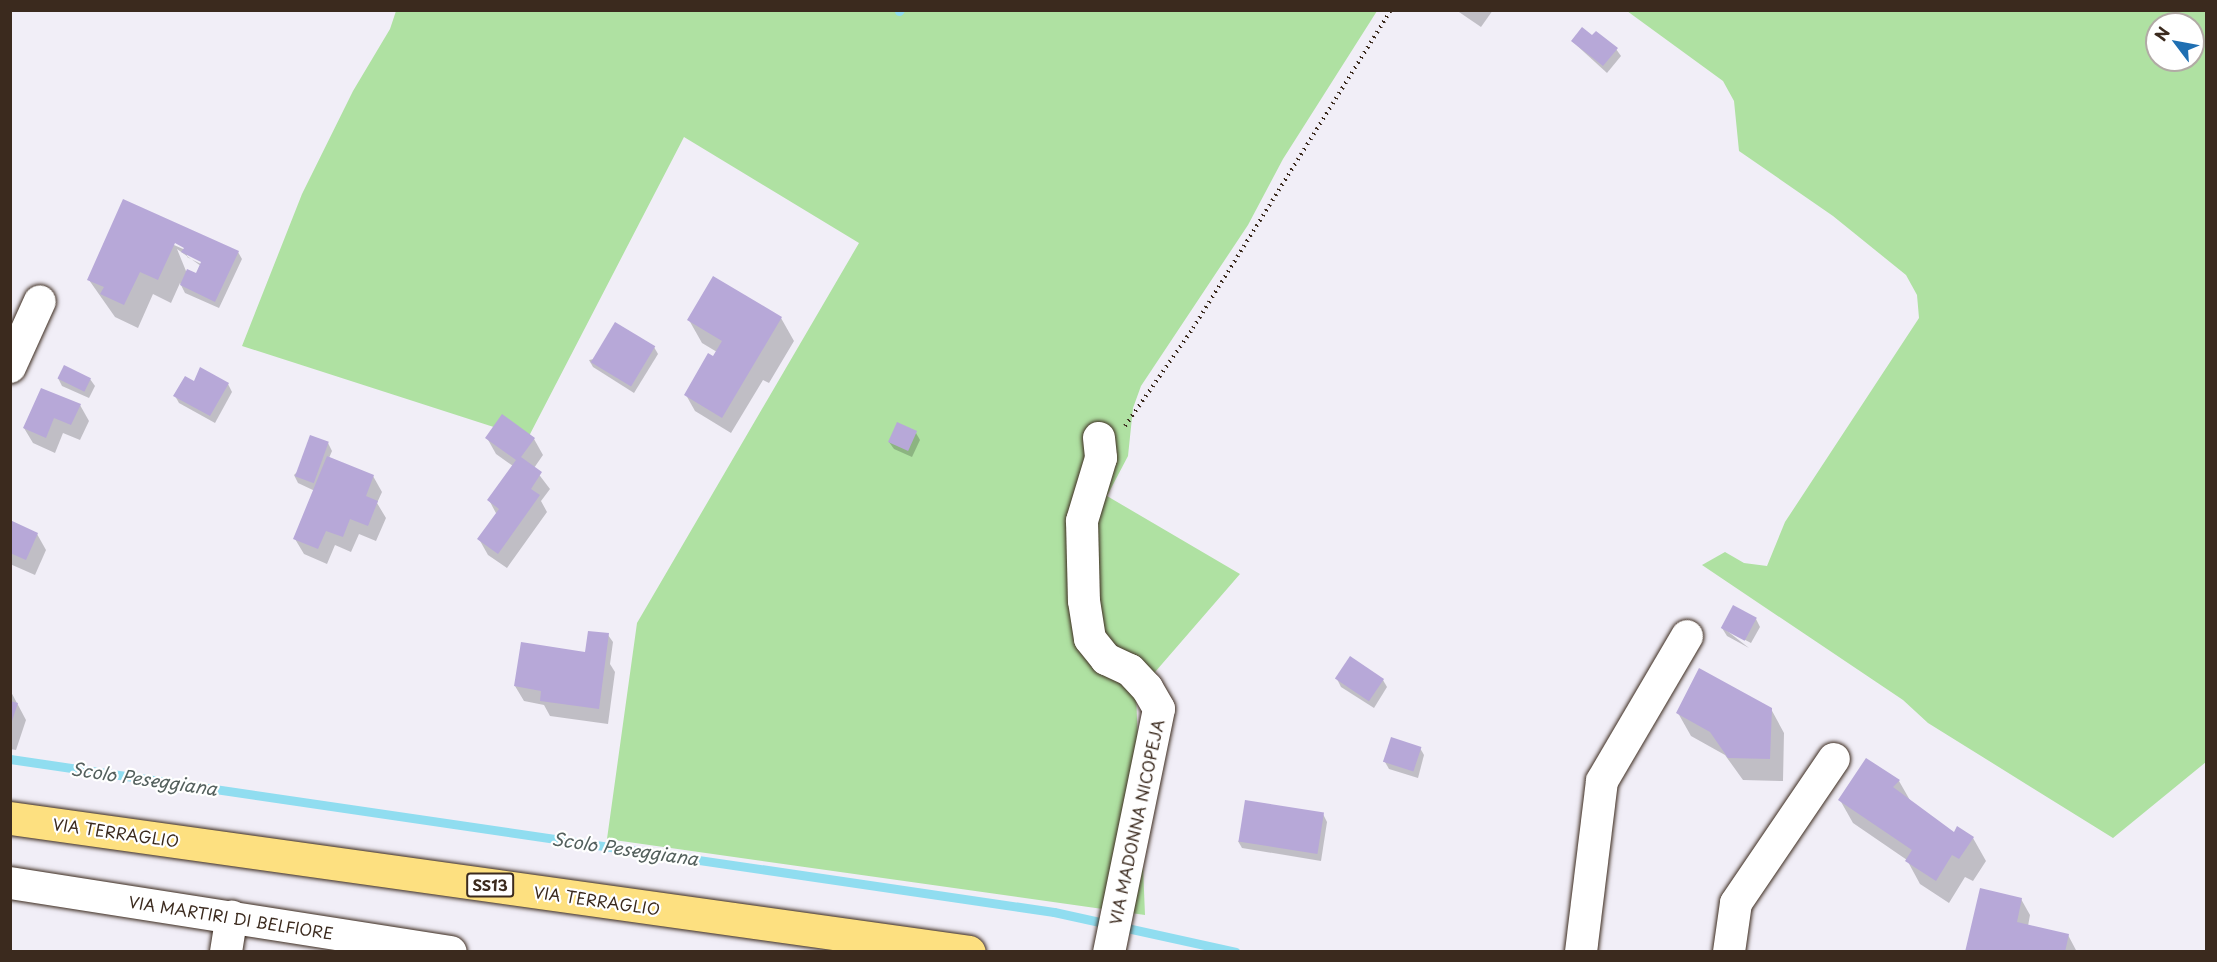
<!DOCTYPE html>
<style>
body{margin:0}
#map{position:relative;width:2217px;height:962px;overflow:hidden;background:#f1eef7;font-family:"Playpen Sans",sans-serif}
div>[style]{position:absolute}
[style*='--x']{left:calc(var(--x)*1px);top:calc(var(--y)*1px);width:calc(var(--w)*1px);rotate:calc(var(--a)*1deg)}
.green>*{inset:0;background:#afe1a2}
.shadow>*{inset:0;background:#0003}
.stream>*{height:9px;margin:-4.5px;padding:0 4.5px;transform-origin:4.5px;border-radius:4.5px;background:#90ddf0}
.building>*{inset:0;background:#b7a8d8;transform-origin:0 0}
.path>*{height:4px;margin-top:-2px;transform-origin:0;background:repeating-linear-gradient(90deg,#3b2a1e 0 1.5px,transparent 0 6px)}
.roads{filter:drop-shadow(0 0 2px #3b2a1e) drop-shadow(0 0 2px #3b2a1e)}
.minor>*{height:32px;margin:-16px;padding:0 16px;transform-origin:16px;border-radius:16px;background:#fff}
.major>*{height:33px;margin:-16.5px;padding:0 16.5px;transform-origin:16.5px;border-radius:16.5px;background:#fde080}
span{translate:-50% -50%;white-space:nowrap;text-align:center;line-height:1.15;-webkit-text-stroke:4.5px #fff;paint-order:stroke}
.shield-label span{padding:2px 4px;background:#fff;border:2px solid;border-radius:4px;-webkit-text-stroke-width:0}
.shield-label{font-size:15px;color:#3b2a1e;font-weight:700}
.street-label{font-size:16px;color:#3b2a1e}
.water-label{font-size:18px;color:#54605d;font-style:italic}
.frame{position:absolute;inset:0;border:12px solid #3b2a1e;pointer-events:none}
.north{position:absolute;left:2145px;top:12px;width:60px;height:60px;box-sizing:border-box;background:#fff;border:2px solid #b1aaa5;border-radius:50%;rotate:302deg;font-size:16px;font-weight:700;line-height:24px;text-align:center;color:#3b2a1e}
.north::after{content:'';display:block;margin:auto;width:21px;height:27px;background:#1f6fb2;clip-path:polygon(50% 0,100% 100%,50% 72%,0 100%)}
</style>
<div id="map">
<div class="green">
<div style="clip-path:polygon(396px 11px,1377px 11px,1283px 159px,1248px 225px,1141px 386px,1133px 408px,1128px 456px,1107px 496px,1240px 574px,1136px 694px,1145px 915px,607px 839px,637px 623px,859px 243px,684px 137px,528px 438px,242px 346px,302px 194px,353px 91px,390px 29px)"></div>
<div style="clip-path:polygon(evenodd,1627px 11px,2206px 11px,2206px 762px,2113px 838px,1928px 723px,1903px 700px,1702px 565px,1725px 552px,1744px 563px,1767px 566px,1785px 522px,1919px 318px,1917px 295px,1906px 275px,1833px 216px,1739px 151px,1734px 101px,1723px 81px,1627px 11px,2157px 24px,2193px 24px,2193px 60px,2157px 60px,2157px 24px)"></div>
</div>
<div class="shadow">
<div style="clip-path:polygon(1456px 10px,1493px 10px,1481px 27px)"></div>
<div style="clip-path:polygon(1592px 38px,1616px 49px,1621px 56px,1607px 73px,1573px 42px)"></div>
<div style="clip-path:polygon(evenodd,124px 201px,238px 252px,242px 259px,219px 308px,185px 293px,180px 283px,171px 303px,153px 294px,138px 328px,115px 317px,89px 280px,124px 201px,174px 242px,192px 250px,190px 252px,174px 245px,174px 242px,124px 201px,177px 249px,201px 266px,196px 275px,186px 271px,177px 249px,124px 201px,187px 254px,208px 264px,207px 267px,187px 257px,187px 254px)"></div>
<div style="clip-path:polygon(781px 318px,794px 341px,769px 383px,763px 380px,731px 433px,695px 411px,686px 395px,717px 352px,702px 343px,689px 320px)"></div>
<div style="clip-path:polygon(654px 347px,658px 354px,634px 393px,593px 367px,589px 360px)"></div>
<div style="clip-path:polygon(58px 378px,90px 379px,95px 386px,89px 398px,62px 386px)"></div>
<div style="clip-path:polygon(194px 383px,228px 384px,232px 392px,215px 423px,179px 403px,175px 396px)"></div>
<div style="clip-path:polygon(80px 405px,89px 421px,80px 440px,63px 433px,55px 453px,33px 443px,24px 428px)"></div>
<div style="clip-path:polygon(503px 417px,534px 439px,543px 455px,534px 468px,550px 489px,541px 501px,547px 512px,507px 568px,488px 555px,479px 539px,497px 515px,489px 500px,513px 466px,496px 454px,487px 438px)"></div>
<div style="clip-path:polygon(916px 433px,920px 440px,912px 457px,894px 449px,889px 442px)"></div>
<div style="clip-path:polygon(328px 443px,332px 451px,329px 458px,373px 476px,382px 492px,377px 503px,386px 518px,376px 541px,359px 534px,351px 552px,335px 545px,327px 564px,304px 554px,295px 539px,315px 491px,298px 483px,294px 475px)"></div>
<div style="clip-path:polygon(10px 522px,37px 534px,46px 550px,35px 575px,10px 564px)"></div>
<div style="clip-path:polygon(1756px 619px,1760px 627px,1751px 643px,1726px 630px,1749px 648px,1727px 636px,1722px 628px)"></div>
<div style="clip-path:polygon(608px 635px,613px 642px,610px 664px,615px 672px,608px 724px,550px 716px,544px 705px,524px 701px,515px 686px,588px 654px)"></div>
<div style="clip-path:polygon(1337px 679px,1383px 680px,1387px 687px,1374px 708px,1341px 687px)"></div>
<div style="clip-path:polygon(10px 690px,26px 720px,16px 750px,10px 749px)"></div>
<div style="clip-path:polygon(1771px 709px,1784px 733px,1783px 781px,1743px 780px,1725px 755px,1691px 736px,1678px 713px)"></div>
<div style="clip-path:polygon(1420px 748px,1424px 755px,1418px 778px,1389px 769px,1385px 762px)"></div>
<div style="clip-path:polygon(1867px 760px,1899px 781px,1911px 802px,1954px 834px,1973px 838px,1986px 861px,1973px 881px,1965px 877px,1949px 903px,1920px 884px,1907px 860px,1853px 823px,1840px 800px)"></div>
<div style="clip-path:polygon(1323px 814px,1327px 822px,1321px 861px,1242px 848px,1238px 841px)"></div>
<div style="clip-path:polygon(2021px 899px,2030px 915px,2028px 926px,2068px 935px,2077px 952px,1967px 952px)"></div>
</div>
<div class="stream">
<div style="--x:899;--y:11;--w:1;--a:-45"></div>
<div style="--x:10;--y:759;--w:1055;--a:8.34"></div>
<div style="--x:1054;--y:912;--w:186;--a:12.4"></div>
</div>
<div class="building">
<div style="clip-path:polygon(1582px 27px,1592px 35px,1596px 31px,1618px 48px,1603px 66px,1571px 41px)"></div>
<div style="clip-path:polygon(123px 199px,239px 251px,215px 302px,180px 285px,187px 269px,196px 273px,201px 262px,181px 252px,184px 248px,175px 243px,158px 280px,140px 272px,124px 305px,100px 294px,104px 287px,87px 280px)"></div>
<div style="clip-path:polygon(713px 276px,782px 317px,722px 418px,684px 395px,708px 353px,713px 356px,722px 341px,687px 320px)"></div>
<div style="left:615px;top:322px;width:47px;height:47px;rotate:31deg"></div>
<div style="left:64px;top:365px;width:30px;height:15px;rotate:26deg"></div>
<div style="clip-path:polygon(200px 367px,229px 383px,210px 416px,173px 396px,185px 376px,194px 381px)"></div>
<div style="clip-path:polygon(41px 388px,81px 404px,71px 425px,54px 418px,46px 438px,23px 428px)"></div>
<div style="clip-path:polygon(502px 414px,535px 438px,521px 457px,542px 472px,531px 489px,540px 495px,498px 554px,477px 539px,499px 509px,487px 500px,516px 460px,485px 438px)"></div>
<div style="left:897px;top:422px;width:22px;height:22px;rotate:24deg"></div>
<div style="left:310px;top:435px;width:20px;height:44px;rotate:20deg"></div>
<div style="clip-path:polygon(327px 456px,374px 475px,366px 496px,378px 501px,368px 526px,350px 519px,343px 537px,326px 531px,318px 549px,293px 539px)"></div>
<div style="clip-path:polygon(10px 520px,38px 533px,26px 560px,10px 553px)"></div>
<div style="left:1733px;top:605px;width:27px;height:26px;rotate:28deg"></div>
<div style="clip-path:polygon(588px 631px,609px 633px,599px 709px,540px 701px,541px 691px,514px 686px,521px 642px,585px 652px)"></div>
<div style="left:1350px;top:656px;width:41px;height:27px;rotate:34deg"></div>
<div style="clip-path:polygon(1699px 668px,1772px 708px,1770px 759px,1728px 758px,1710px 732px,1676px 713px)"></div>
<div style="clip-path:polygon(10px 701px,18px 703px,11px 724px,10px 724px)"></div>
<div style="left:1391px;top:737px;width:32px;height:26px;rotate:18deg"></div>
<div style="clip-path:polygon(1866px 758px,1900px 780px,1893px 787px,1954px 832px,1957px 826px,1974px 837px,1959px 859px,1952px 855px,1936px 881px,1905px 861px,1912px 850px,1838px 800px)"></div>
<div style="left:1245px;top:800px;width:80px;height:42px;rotate:9deg"></div>
<div style="clip-path:polygon(1980px 888px,2022px 898px,2017px 922px,2069px 934px,2065px 952px,1965px 952px)"></div>
</div>
<div class="path">
<div style="--x:1125;--y:426;--w:119;--a:-55.2"></div>
<div style="--x:1193;--y:328;--w:375;--a:-58.1"></div>
</div>
<div class="roads">
<div class="minor">
<div style="--x:10;--y:367;--w:72;--a:-65.6"></div>
<div style="--x:1099;--y:438;--w:20;--a:84"></div>
<div style="--x:1101;--y:458;--w:66;--a:106.8"></div>
<div style="--x:1082;--y:521;--w:80;--a:88.6"></div>
<div style="--x:1084;--y:601;--w:38;--a:81"></div>
<div style="--x:1090;--y:639;--w:26;--a:51"></div>
<div style="--x:1106;--y:659;--w:26;--a:25"></div>
<div style="--x:1130;--y:670;--w:25;--a:47"></div>
<div style="--x:1147;--y:688;--w:24;--a:60"></div>
<div style="--x:1159;--y:709;--w:248;--a:101.6"></div>
<div style="--x:10;--y:883;--w:446;--a:8.9"></div>
<div style="--x:226;--y:952;--w:36;--a:-81"></div>
<div style="--x:1581;--y:952;--w:172;--a:-83"></div>
<div style="--x:1602;--y:781;--w:168;--a:-59.6"></div>
<div style="--x:1729;--y:952;--w:49;--a:-81.9"></div>
<div style="--x:1736;--y:903;--w:174;--a:-55.8"></div>
</div>
<div class="major">
<div style="--x:10;--y:818;--w:968;--a:7.95"></div>
</div>
</div>
<div class="shield-label">
<span style="left:490px;top:885px">SS13</span>
</div>
<div class="street-label">
<span style="left:1136px;top:822px;rotate:-78deg">VIA MADONNA NICOPEJA</span>
<span style="left:116px;top:832px;rotate:8deg">VIA TERRAGLIO</span>
<span style="left:597px;top:900px;rotate:8deg">VIA TERRAGLIO</span>
<span style="left:231px;top:917px;rotate:9deg">VIA MARTIRI DI BELFIORE</span>
</div>
<div class="water-label">
<span style="left:144px;top:779px;rotate:8deg">Scolo Peseggiana</span>
<span style="left:625px;top:849px;rotate:8deg">Scolo Peseggiana</span>
</div>
<div class="frame"></div>
<div class="north">N</div>
</div>
